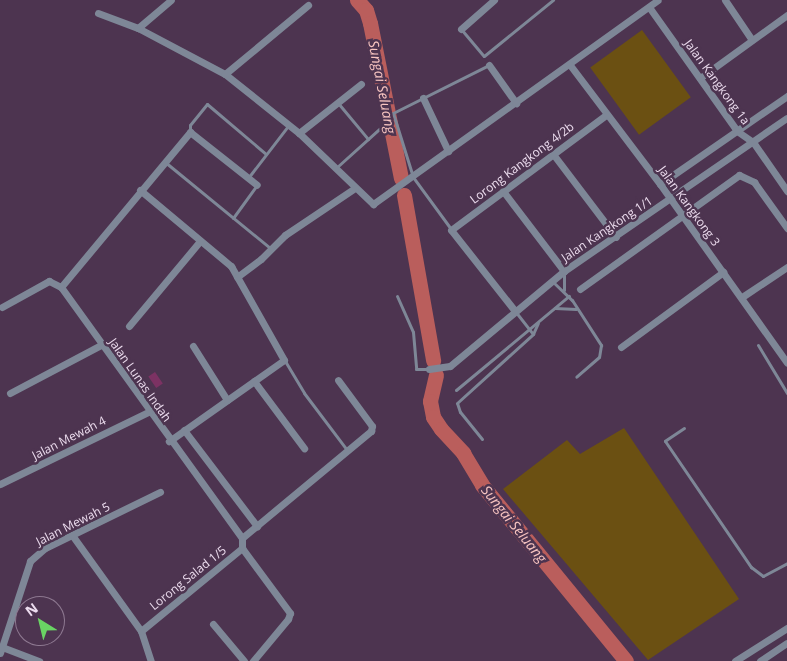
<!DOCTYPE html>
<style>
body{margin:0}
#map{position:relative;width:787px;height:661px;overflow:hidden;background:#4d3450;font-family:"Open Sans",sans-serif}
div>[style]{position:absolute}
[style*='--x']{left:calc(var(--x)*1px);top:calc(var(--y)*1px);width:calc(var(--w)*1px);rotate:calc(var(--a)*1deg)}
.green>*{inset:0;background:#6b5012;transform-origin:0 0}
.river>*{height:15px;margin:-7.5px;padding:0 7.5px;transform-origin:7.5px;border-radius:7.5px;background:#ba5e5c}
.building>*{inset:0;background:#7c3263;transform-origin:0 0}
.service>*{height:3px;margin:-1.5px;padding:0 1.5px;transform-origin:1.5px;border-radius:1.5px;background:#7e8797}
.minor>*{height:7px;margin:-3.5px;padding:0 3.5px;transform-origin:3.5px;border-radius:3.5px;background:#7e8797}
span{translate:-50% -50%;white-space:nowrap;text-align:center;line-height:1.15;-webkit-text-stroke:5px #4d3450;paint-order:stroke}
.street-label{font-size:12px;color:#edddef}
.water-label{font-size:14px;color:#f8c5c1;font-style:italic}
.north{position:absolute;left:15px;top:596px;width:50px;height:50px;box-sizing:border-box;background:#4d3450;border:1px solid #8d7890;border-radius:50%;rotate:324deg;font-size:14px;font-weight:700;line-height:20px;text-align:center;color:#edddef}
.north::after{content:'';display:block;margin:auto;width:18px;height:22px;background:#6ad364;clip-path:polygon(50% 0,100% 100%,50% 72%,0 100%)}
</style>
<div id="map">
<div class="green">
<div style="left:642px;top:30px;width:83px;height:64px;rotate:54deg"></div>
<div style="clip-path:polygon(624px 428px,739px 599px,648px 660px,503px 489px,567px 440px,580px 454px)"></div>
</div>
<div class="river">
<div style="--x:357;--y:0;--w:13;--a:48"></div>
<div style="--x:366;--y:10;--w:14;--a:73"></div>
<div style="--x:370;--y:23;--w:158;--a:78.7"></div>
<div style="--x:404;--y:195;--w:168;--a:80"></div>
<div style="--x:436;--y:375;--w:27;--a:103"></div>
<div style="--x:430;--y:401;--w:16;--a:79"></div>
<div style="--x:433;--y:417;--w:14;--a:56"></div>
<div style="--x:441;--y:429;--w:33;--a:47"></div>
<div style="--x:463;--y:453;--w:37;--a:59"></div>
<div style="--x:482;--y:485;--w:227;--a:50.7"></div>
</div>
<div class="building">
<div style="left:155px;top:372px;width:14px;height:8px;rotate:56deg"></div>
</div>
<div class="service">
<div style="--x:461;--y:29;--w:35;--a:50"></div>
<div style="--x:484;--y:56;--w:89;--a:-39.1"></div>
<div style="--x:338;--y:103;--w:47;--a:50.2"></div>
<div style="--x:190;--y:132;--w:7;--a:-90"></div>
<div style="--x:190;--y:125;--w:27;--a:-51"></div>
<div style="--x:207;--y:104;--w:77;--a:40.3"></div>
<div style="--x:165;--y:162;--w:136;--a:39.3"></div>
<div style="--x:337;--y:167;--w:57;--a:-42.1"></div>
<div style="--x:248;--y:178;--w:66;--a:-52.4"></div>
<div style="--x:233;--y:218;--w:39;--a:-54"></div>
<div style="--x:451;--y:229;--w:64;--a:-126.2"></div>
<div style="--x:413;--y:177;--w:67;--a:-107.4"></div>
<div style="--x:393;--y:113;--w:107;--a:-26.6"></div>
<div style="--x:564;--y:274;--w:16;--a:90"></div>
<div style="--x:552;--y:281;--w:28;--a:44"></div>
<div style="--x:572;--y:300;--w:54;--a:57.2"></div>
<div style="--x:601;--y:345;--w:12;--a:99"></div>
<div style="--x:599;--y:357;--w:30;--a:139"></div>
<div style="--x:397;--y:296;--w:39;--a:66"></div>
<div style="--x:413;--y:332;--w:37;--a:85"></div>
<div style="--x:416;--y:369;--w:12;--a:0"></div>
<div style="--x:555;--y:308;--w:21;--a:3"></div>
<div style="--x:515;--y:311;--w:29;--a:52"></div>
<div style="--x:758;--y:345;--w:56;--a:58.9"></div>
<div style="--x:285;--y:361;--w:37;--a:59"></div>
<div style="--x:304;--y:393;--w:71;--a:53"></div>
<div style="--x:456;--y:390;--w:147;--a:-39.8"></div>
<div style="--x:684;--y:428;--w:23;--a:146"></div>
<div style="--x:665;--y:441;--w:153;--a:55.7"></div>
<div style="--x:751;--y:567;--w:15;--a:37"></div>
<div style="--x:763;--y:576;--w:27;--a:-28"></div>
<div style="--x:482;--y:439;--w:35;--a:-129"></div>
<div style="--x:460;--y:412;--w:9;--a:-108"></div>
<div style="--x:457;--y:403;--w:103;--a:-42.2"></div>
<div style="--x:533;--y:334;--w:12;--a:-66"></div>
</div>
<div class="minor">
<div style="--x:725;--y:0;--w:48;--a:56"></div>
<div style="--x:649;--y:7;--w:152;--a:54.6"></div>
<div style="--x:737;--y:131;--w:19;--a:35"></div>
<div style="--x:753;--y:142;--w:60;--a:55.2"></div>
<div style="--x:98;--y:13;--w:43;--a:20.6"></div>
<div style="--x:138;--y:28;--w:98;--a:27.9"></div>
<div style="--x:225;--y:74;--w:95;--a:38.6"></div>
<div style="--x:299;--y:133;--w:103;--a:43.8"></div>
<div style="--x:373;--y:204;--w:350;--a:-35.6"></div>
<div style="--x:138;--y:28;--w:43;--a:-40.3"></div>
<div style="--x:461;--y:29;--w:44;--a:-41.3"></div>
<div style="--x:489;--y:65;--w:47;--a:54.6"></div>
<div style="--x:570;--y:65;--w:149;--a:52.9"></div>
<div style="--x:660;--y:184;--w:219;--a:54.6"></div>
<div style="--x:225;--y:74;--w:108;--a:-39.7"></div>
<div style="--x:700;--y:78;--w:107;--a:-35.9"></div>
<div style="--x:423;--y:98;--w:59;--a:64.7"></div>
<div style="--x:299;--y:133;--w:79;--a:-38.3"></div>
<div style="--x:553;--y:154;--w:104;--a:52.8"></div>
<div style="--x:660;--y:184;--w:155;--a:-34.7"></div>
<div style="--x:140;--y:190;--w:119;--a:39.9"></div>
<div style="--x:231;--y:266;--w:108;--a:60.6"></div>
<div style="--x:284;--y:360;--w:141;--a:144.8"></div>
<div style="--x:503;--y:191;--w:101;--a:52.7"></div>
<div style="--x:237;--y:277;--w:30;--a:-37"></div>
<div style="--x:261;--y:259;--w:34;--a:-45"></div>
<div style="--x:285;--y:235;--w:84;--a:-33.9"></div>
<div style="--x:61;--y:287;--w:202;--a:-50.2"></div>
<div style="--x:190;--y:132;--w:85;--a:38.3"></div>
<div style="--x:580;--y:289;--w:196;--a:-35.6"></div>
<div style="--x:739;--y:175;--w:17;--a:25"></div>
<div style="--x:754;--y:182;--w:57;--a:54.3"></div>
<div style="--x:742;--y:297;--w:54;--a:-33.7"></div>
<div style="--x:2;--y:307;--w:54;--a:-29"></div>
<div style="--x:49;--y:281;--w:13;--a:27"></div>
<div style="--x:61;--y:287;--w:309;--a:54.2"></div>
<div style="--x:515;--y:311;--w:103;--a:-128.3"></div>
<div style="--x:451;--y:230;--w:194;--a:-36.6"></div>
<div style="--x:129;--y:326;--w:111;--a:-50.1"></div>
<div style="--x:193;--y:346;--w:64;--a:57.8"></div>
<div style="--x:621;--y:347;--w:127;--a:-36.3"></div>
<div style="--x:429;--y:369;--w:21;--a:-8"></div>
<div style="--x:450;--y:366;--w:148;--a:-39.8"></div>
<div style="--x:564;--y:271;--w:270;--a:-34.5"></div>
<div style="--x:254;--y:381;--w:84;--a:53.3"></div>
<div style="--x:10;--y:393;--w:103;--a:-27.8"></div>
<div style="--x:184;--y:430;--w:121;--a:52.8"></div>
<div style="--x:0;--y:484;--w:165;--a:-25.9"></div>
<div style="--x:72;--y:535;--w:118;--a:54.3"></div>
<div style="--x:141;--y:631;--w:32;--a:72"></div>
<div style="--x:242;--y:538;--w:168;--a:-39.7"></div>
<div style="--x:371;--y:431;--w:5;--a:-79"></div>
<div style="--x:372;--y:426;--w:57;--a:-126.5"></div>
<div style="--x:242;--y:548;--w:81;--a:53.6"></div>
<div style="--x:290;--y:613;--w:6;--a:108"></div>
<div style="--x:288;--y:619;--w:55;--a:129.8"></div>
<div style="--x:213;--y:624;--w:48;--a:50"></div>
<div style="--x:141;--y:631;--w:131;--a:-39.4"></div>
<div style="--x:242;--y:548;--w:10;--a:-90"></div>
<div style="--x:2;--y:647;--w:40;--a:21"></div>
<div style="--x:0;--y:653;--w:97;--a:-71.9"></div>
<div style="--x:30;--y:561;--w:20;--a:-41"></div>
<div style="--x:45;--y:548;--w:128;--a:-26"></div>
<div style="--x:735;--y:661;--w:62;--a:-32.4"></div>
<div style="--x:760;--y:661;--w:32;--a:-34"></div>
</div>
<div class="street-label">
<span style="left:717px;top:82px;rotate:54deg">Jalan Kangkong 1a</span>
<span style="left:522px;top:163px;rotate:-37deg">Lorong Kangkong 4/2b</span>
<span style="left:689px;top:206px;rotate:54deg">Jalan Kangkong 3</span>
<span style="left:607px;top:229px;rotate:-34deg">Jalan Kangkong 1/1</span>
<span style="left:140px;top:380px;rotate:55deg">Jalan Lunas Indah</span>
<span style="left:69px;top:438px;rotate:-27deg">Jalan Mewah 4</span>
<span style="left:73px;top:524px;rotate:-27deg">Jalan Mewah 5</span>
<span style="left:188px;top:578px;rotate:-39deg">Lorong Salad 1/5</span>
</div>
<div class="water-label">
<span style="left:382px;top:87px;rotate:79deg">Sungai Seluang</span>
<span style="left:514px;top:524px;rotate:51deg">Sungai Seluang</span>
</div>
<div class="north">N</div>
</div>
